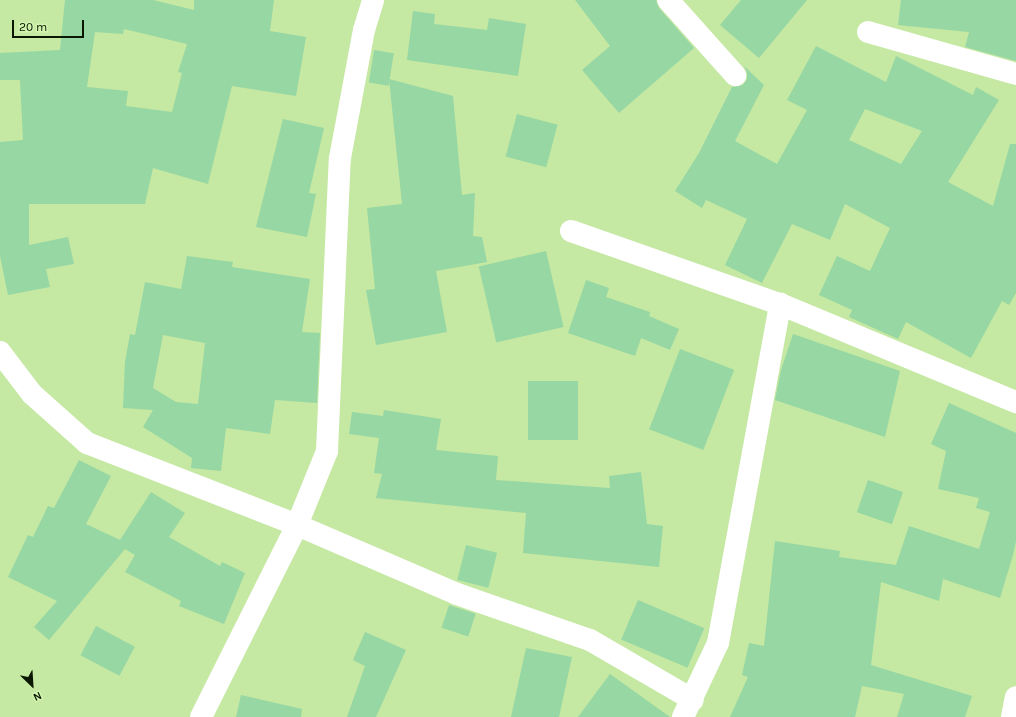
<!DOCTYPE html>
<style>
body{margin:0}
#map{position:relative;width:1016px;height:717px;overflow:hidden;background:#c5e8a3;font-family:Karla,sans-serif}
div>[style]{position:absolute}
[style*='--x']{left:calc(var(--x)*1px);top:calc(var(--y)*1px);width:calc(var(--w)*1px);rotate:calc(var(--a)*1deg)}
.building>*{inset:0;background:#96d7a3;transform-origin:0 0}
.street>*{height:22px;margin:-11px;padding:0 11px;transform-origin:11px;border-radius:11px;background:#fff}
span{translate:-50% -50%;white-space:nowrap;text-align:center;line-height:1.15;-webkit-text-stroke:3px #d2f5b0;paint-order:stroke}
.north{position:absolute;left:12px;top:665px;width:40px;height:40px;-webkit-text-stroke:3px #d2f5b0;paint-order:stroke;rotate:155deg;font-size:11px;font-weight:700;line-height:16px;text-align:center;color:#0b1700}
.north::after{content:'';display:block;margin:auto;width:14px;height:18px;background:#0b1700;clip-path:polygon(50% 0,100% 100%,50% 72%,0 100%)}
.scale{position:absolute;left:12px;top:20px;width:72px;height:18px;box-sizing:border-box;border:2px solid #0b1700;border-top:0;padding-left:5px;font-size:12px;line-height:14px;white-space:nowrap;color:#0b1700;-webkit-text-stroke:3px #d2f5b0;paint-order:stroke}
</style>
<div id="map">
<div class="building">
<div style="clip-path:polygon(evenodd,65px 0,153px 0,194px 10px,194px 0,274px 0,270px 31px,306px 37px,296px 96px,232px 86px,208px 184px,153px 168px,145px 204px,29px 204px,29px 245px,68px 237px,74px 264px,46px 269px,50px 287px,8px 295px,0 256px,0 142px,23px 140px,20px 80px,0 80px,0 53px,60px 50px,65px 0,124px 29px,187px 44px,178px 72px,182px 73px,172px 112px,126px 106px,128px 91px,87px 87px,95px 32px,123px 34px,124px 29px)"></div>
<div style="clip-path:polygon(575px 0,656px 0,659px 8px,694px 48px,619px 113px,582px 70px,610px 46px)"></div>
<div style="clip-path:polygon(741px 0,807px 0,759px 58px,720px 25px)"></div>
<div style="clip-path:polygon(901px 0,1016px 0,1016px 61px,965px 47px,969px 32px,898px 25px)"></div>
<div style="clip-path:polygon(413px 11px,435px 14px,434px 24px,487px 30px,489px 18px,526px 24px,518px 76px,407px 60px)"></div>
<div style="clip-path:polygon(evenodd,816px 46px,886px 82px,896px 56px,973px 95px,976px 87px,999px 100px,948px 182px,993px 206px,1010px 144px,1016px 144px,1016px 293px,1009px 305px,1002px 301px,971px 358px,906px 322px,898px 339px,849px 317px,852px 310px,819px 295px,837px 256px,870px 271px,890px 228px,845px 204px,830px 240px,792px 224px,762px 283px,725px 265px,747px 219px,706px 200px,702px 208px,675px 191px,699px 153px,732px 87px,743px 85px,747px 79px,747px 72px,744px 66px,764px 85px,735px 141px,777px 164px,807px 110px,787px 100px,816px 46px,865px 109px,922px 131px,901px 164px,849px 140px,865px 109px)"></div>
<div style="left:374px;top:50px;width:20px;height:33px;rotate:9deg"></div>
<div style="clip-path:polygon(389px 79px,453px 96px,462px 195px,475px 193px,473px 236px,482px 237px,487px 262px,436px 271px,447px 332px,376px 345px,366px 290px,375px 289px,367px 208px,402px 204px)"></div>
<div style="left:517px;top:114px;width:42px;height:44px;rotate:15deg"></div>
<div style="clip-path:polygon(283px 119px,324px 128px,309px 193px,316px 194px,307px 237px,256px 227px)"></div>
<div style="left:546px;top:251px;width:78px;height:69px;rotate:77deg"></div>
<div style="clip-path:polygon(evenodd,187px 256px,233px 262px,232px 267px,310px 279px,302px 332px,320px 333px,317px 403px,275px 400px,270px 434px,226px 428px,221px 471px,191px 468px,192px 458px,143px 427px,153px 410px,123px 408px,125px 362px,130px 334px,135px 335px,145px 282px,181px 289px,187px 256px,163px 335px,205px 343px,198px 404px,176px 402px,153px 388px,163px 335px)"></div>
<div style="clip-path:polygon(586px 280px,609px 288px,606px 297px,650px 312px,649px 316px,679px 329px,670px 350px,641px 338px,635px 356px,568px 333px)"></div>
<div style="clip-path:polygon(793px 334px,900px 371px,885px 437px,775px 400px,781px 370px)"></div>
<div style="left:680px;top:349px;width:58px;height:86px;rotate:21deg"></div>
<div style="left:578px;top:381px;width:59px;height:50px;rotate:90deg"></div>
<div style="clip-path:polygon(949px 403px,1016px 433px,1016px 541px,1013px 555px,1000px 598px,943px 579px,939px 601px,881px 582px,871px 665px,972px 696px,965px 717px,897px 717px,904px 694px,862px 686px,855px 717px,730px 717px,748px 677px,742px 675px,749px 643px,764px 646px,775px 541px,840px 551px,839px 557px,896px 565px,909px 526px,979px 549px,990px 512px,976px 508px,979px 498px,938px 489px,946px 451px,931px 444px)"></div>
<div style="clip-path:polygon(384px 410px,441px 419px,436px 450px,498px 456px,496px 480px,610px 488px,609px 476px,641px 472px,647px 524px,663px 526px,659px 567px,523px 553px,526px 513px,376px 498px,382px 474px,374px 473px,379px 438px,349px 434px,352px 412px,383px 416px)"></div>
<div style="clip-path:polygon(79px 460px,111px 476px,86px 524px,120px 540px,151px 492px,185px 513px,169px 537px,220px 566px,222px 562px,245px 573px,224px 624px,179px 606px,181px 601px,125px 572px,135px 555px,125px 549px,49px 640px,34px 627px,57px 601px,8px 577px,28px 535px,33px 537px,48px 506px,54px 508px)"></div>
<div style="left:868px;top:480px;width:37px;height:34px;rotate:19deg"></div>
<div style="left:466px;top:545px;width:32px;height:36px;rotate:14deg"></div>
<div style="left:638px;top:600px;width:72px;height:43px;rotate:23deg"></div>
<div style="left:449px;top:605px;width:28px;height:24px;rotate:18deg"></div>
<div style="left:96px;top:626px;width:44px;height:33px;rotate:28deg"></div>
<div style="clip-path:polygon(365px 632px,406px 650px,376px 717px,347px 717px,365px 666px,353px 660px)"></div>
<div style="clip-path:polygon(526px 648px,572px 657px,559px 717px,511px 717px)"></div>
<div style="clip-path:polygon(610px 674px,670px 717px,578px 717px)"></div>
<div style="clip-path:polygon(241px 695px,302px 709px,301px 717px,236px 717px)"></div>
</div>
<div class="street">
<div style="--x:668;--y:0;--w:101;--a:48.2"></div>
<div style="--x:868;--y:32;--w:154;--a:15.8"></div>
<div style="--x:571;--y:231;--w:221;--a:19.3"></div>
<div style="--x:780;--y:304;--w:256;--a:22.6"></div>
<div style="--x:0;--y:352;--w:53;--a:52.7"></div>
<div style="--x:32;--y:394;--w:74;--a:41.7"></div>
<div style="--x:87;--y:443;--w:225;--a:21.3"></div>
<div style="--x:297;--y:525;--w:174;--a:23.3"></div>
<div style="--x:457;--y:594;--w:141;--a:19.1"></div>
<div style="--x:590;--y:640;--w:119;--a:30.2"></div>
<div style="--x:201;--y:717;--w:215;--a:-63.4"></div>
<div style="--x:297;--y:525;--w:80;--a:-67.9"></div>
<div style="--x:327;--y:451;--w:293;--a:-87.5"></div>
<div style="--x:340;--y:158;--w:130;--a:-79.4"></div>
<div style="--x:364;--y:30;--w:31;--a:-73"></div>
<div style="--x:683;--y:717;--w:82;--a:-64.7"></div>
<div style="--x:718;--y:643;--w:345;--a:-79.6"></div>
<div style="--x:1012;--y:717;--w:20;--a:-79"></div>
</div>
<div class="north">N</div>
<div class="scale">20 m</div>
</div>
